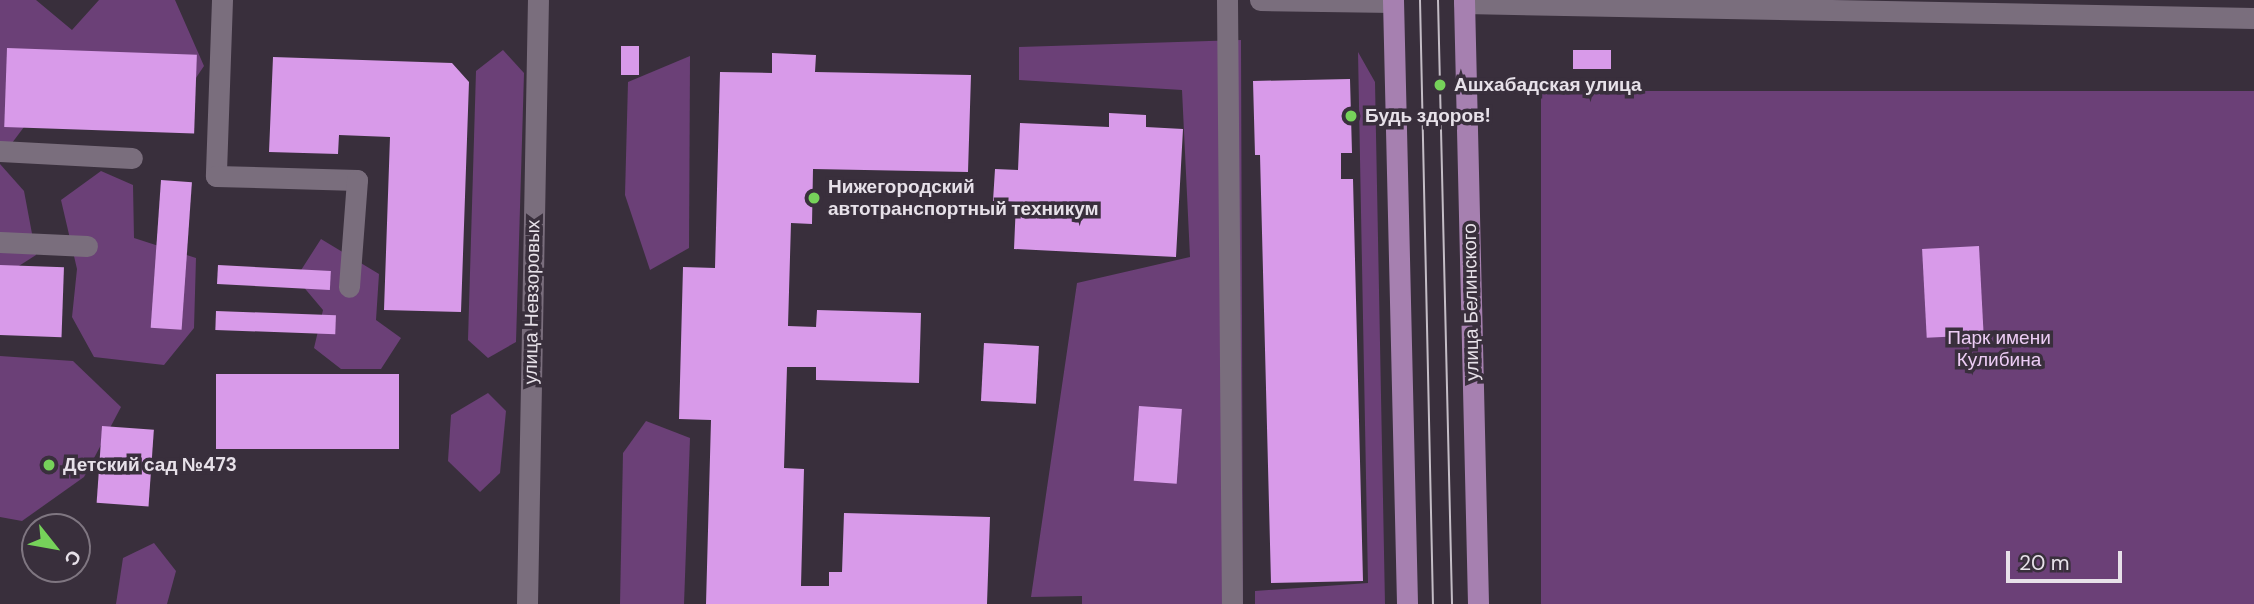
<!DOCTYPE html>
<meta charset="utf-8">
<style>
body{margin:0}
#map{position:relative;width:2254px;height:604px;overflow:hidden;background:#392f3c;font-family:"DM Sans",sans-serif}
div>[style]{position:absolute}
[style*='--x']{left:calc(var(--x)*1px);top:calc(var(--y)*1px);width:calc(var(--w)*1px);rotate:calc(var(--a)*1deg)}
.green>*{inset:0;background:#6b4077;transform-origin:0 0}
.building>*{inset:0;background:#d89ae9;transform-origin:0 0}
.minor>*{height:21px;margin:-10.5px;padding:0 10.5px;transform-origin:10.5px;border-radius:10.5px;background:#7a6e7d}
.major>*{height:21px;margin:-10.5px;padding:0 10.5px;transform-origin:10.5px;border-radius:10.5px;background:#a680b0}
.tram>*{height:2px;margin:-1px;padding:0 1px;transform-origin:1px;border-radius:1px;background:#c4bdc6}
.dots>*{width:19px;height:19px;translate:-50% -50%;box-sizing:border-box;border:4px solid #392f3c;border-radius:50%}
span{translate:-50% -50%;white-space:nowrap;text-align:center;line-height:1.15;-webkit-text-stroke:7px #392f3c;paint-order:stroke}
.poi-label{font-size:19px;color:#e7e1e9;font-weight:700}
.left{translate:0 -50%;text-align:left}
.street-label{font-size:19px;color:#e7e1e9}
.park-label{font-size:19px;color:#edcdf5}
.north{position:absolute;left:21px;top:513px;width:70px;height:70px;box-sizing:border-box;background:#392f3c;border:2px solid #7f7681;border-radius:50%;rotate:121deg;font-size:19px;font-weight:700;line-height:28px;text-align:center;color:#e7e1e9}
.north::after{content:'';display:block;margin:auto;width:24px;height:32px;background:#76d25a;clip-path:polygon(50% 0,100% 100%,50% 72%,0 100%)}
.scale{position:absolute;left:2006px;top:551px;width:116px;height:32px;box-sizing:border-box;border:4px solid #e7e1e9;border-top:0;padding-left:9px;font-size:21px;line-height:24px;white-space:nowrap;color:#e7e1e9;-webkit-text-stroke:5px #392f3c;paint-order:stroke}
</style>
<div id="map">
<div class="green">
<div style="clip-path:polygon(0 0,36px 0,72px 30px,99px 0,175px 0,204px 66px,179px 103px,30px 119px,0 159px)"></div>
<div style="clip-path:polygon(1241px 40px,1243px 604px,1082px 604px,1082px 596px,1031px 597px,1077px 283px,1190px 257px,1182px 90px,1019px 80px,1019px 47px)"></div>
<div style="clip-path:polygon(503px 50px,524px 73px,516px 342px,488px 358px,468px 340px,476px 71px)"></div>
<div style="clip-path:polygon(1358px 52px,1375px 82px,1385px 604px,1255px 604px,1255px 591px,1368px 583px)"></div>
<div style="clip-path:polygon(690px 56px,689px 248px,650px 270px,625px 195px,628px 82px)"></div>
<div style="left:2254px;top:91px;width:513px;height:713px;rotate:90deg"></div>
<div style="clip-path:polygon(0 164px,24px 191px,36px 255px,0 278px)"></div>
<div style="clip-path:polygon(101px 171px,133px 185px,134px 238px,196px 258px,194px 328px,164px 365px,94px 357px,72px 317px,77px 269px,61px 200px)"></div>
<div style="clip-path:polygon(321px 239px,379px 274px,376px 320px,401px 338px,381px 369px,341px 369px,314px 348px,323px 310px,296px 278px)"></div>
<div style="clip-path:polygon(0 356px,73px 361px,121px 407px,84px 477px,22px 521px,0 517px)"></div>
<div style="clip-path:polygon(488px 393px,506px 411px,500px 473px,480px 492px,448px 461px,451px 415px)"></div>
<div style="clip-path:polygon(646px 421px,690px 438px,684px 604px,620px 604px,623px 453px)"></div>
<div style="clip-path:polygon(154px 543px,176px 571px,167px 604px,116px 604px,123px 558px)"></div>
</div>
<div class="building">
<div style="left:621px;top:46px;width:18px;height:29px"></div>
<div style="left:7px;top:48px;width:190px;height:79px;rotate:2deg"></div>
<div style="left:1611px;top:50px;width:19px;height:38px;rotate:90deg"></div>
<div style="clip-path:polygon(772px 53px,816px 55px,815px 72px,971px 75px,968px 172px,813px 169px,812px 224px,791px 223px,788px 326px,816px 327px,817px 310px,921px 313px,919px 383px,816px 380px,816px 367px,787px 367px,784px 468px,804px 469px,801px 586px,829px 586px,829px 572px,842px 572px,844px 513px,990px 517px,987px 604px,706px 604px,711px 420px,679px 419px,683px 267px,715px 268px,720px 72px,772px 73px)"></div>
<div style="clip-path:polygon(273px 57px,452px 63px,469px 82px,461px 312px,384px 310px,390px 137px,339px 135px,338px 154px,269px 152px)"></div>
<div style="clip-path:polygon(1350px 79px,1352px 153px,1341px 153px,1341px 179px,1353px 179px,1363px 581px,1271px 583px,1260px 155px,1255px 155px,1253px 81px)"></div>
<div style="clip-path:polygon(1109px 113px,1146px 115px,1146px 127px,1183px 129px,1176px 257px,1014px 249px,1016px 202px,993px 201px,995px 169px,1018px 170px,1020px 123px,1109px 127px)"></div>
<div style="left:161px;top:180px;width:31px;height:148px;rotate:4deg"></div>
<div style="left:1979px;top:246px;width:89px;height:57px;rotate:87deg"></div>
<div style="left:0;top:265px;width:64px;height:70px;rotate:2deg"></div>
<div style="left:218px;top:265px;width:113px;height:19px;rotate:3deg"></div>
<div style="left:216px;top:311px;width:120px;height:19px;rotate:2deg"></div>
<div style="left:984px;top:343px;width:55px;height:58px;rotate:3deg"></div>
<div style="left:216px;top:374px;width:183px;height:75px"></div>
<div style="left:1139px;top:406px;width:43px;height:75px;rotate:4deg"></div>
<div style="left:102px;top:426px;width:52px;height:77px;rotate:4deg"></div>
</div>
<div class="minor">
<div style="--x:222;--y:0;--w:176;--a:92"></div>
<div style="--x:216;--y:176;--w:141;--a:1.6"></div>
<div style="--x:357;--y:180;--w:107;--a:94.3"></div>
<div style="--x:1227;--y:0;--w:604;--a:89.53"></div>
<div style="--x:1260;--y:0;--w:133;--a:0.9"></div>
<div style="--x:1464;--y:3;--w:790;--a:1.09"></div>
<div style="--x:0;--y:151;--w:132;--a:3"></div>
<div style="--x:0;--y:242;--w:87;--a:2.6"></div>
<div style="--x:527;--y:604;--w:604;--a:-88.96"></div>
</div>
<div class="major">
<div style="--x:1393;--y:0;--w:604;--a:88.67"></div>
<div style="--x:1464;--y:0;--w:604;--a:88.67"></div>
</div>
<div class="tram">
<div style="--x:1420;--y:0;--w:604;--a:88.77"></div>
<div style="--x:1438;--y:0;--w:604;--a:88.67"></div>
</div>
<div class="dots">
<div style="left:1440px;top:85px;background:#76d25a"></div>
<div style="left:1351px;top:116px;background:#76d25a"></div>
<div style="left:814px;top:198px;background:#76d25a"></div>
<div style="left:49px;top:465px;background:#76d25a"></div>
</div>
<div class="poi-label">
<span class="left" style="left:1454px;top:85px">Ашхабадская улица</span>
<span class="left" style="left:1365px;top:116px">Будь здоров!</span>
<span class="left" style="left:828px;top:198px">Нижегородский<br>автотранспортный техникум</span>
<span class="left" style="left:63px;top:465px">Детский сад №473</span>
</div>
<div class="street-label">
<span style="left:532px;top:302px;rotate:-89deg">улица Невзоровых</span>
<span style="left:1471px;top:302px;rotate:-91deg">улица Белинского</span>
</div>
<div class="park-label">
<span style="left:1999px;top:349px">Парк имени<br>Кулибина</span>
</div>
<div class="north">С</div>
<div class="scale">20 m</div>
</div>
